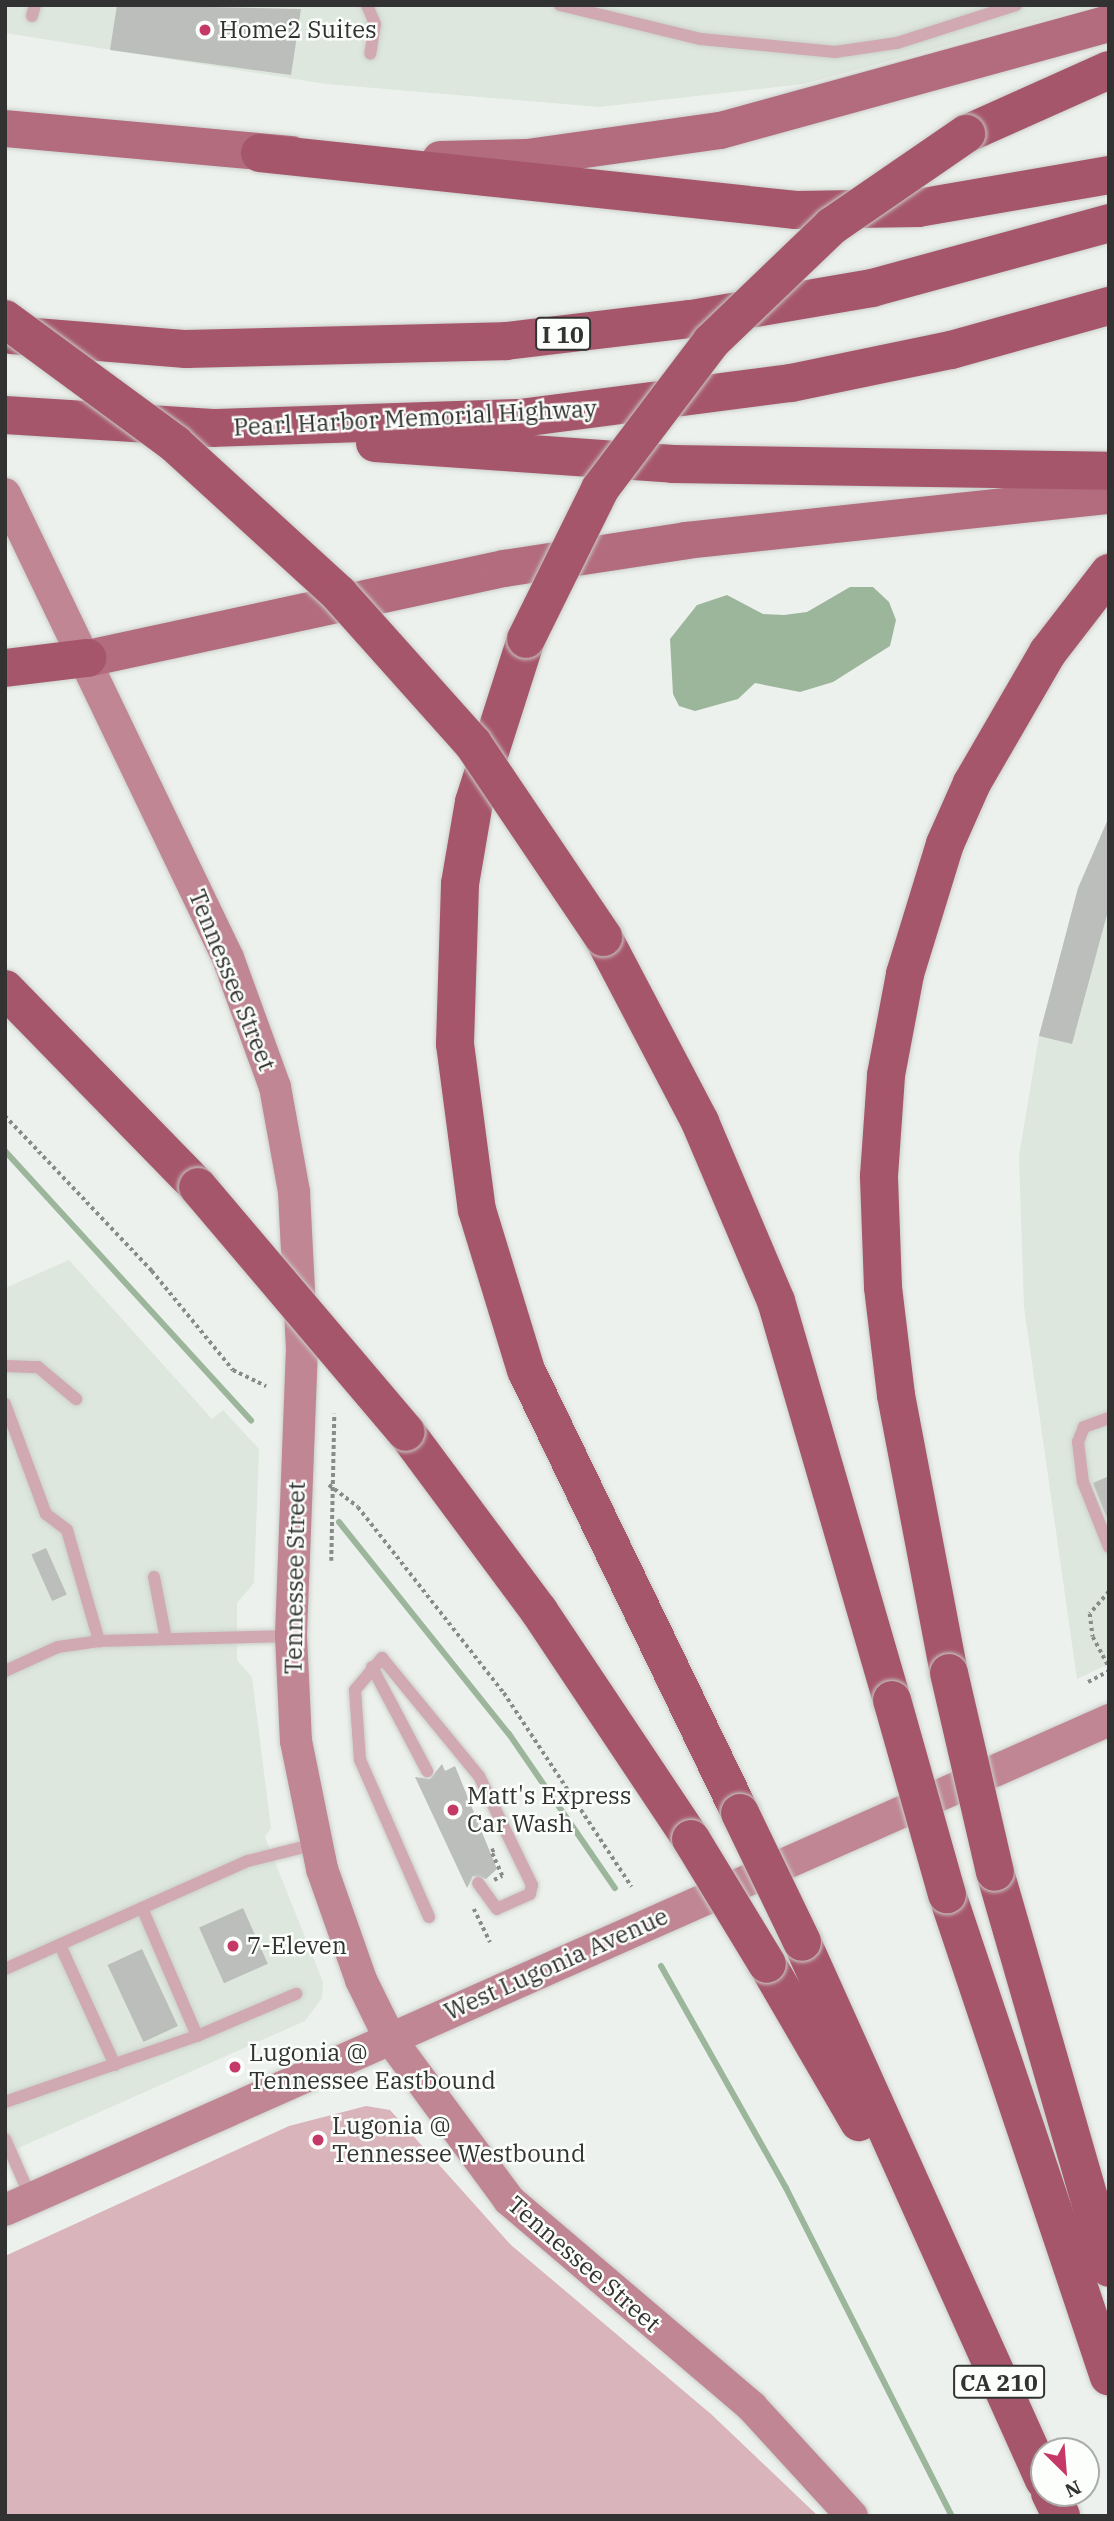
<!DOCTYPE html>
<style>
body{margin:0}
#map{position:relative;width:1114px;height:2521px;overflow:hidden;background:#edf1ed;font-family:"IBM Plex Serif",serif}
div>[style]{position:absolute}
[style*='--x']{left:calc(var(--x)*1px);top:calc(var(--y)*1px);width:calc(var(--w)*1px);rotate:calc(var(--a)*1deg)}
.built>*{inset:0;background:#dde7dd}
.green>*{inset:0;background:#d9b4bb}
.water>*{inset:0;background:#9cb69c}
.stream>*{height:6px;margin:-3px;padding:0 3px;transform-origin:3px;border-radius:3px;background:#9cb69c}
.building>*{inset:0;background:#bbbeba;transform-origin:0 0}
.path>*{height:3.5px;margin-top:-1.75px;transform-origin:0;background:repeating-linear-gradient(90deg,#888b88 0 3.5px,transparent 0 7px)}
.roads{filter:drop-shadow(0 0 2px #cbcfcb) drop-shadow(0 0 2px #cbcfcb)}
.lane>*{height:12px;margin:-6px;padding:0 6px;transform-origin:6px;border-radius:6px;background:#d1a9b2}
.secondary>*{height:32px;margin:-16px;padding:0 16px;transform-origin:16px;border-radius:16px;background:#c08693}
.primary>*{height:37px;margin:-18.5px;padding:0 18.5px;transform-origin:18.5px;border-radius:18.5px;background:#b26c7d}
.highway>*{height:38px;margin:-19px;padding:0 19px;transform-origin:19px;border-radius:19px;background:#a6566b}
.bridges{filter:drop-shadow(0 0 2px #cbcfcb) drop-shadow(0 0 2px #cbcfcb)}
.highway-bridge>*{height:38px;margin:-19px;padding:0 19px;transform-origin:19px;border-radius:19px;background:#a6566b}
.dots>*{width:19px;height:19px;translate:-50% -50%;box-sizing:border-box;border:4px solid #fbfefb;border-radius:50%}
span{translate:-50% -50%;white-space:nowrap;text-align:center;line-height:1.15;-webkit-text-stroke:5px #fbfefb;paint-order:stroke}
.shield-label span{padding:2px 5px;background:#fbfefb;border:2px solid;border-radius:5px;-webkit-text-stroke-width:0}
.shield-label{font-size:23px;color:#313231;font-weight:700}
.poi-label{font-size:24px;color:#313231}
.left{translate:0 -50%;text-align:left}
.street-label{font-size:24px;color:#313231}
.frame{position:absolute;inset:0;border:7px solid #313231;pointer-events:none}
.north{position:absolute;left:1030px;top:2437px;width:70px;height:70px;box-sizing:border-box;background:#fbfefb;border:2px solid #aaacaa;border-radius:50%;rotate:155deg;font-size:19px;font-weight:700;line-height:28px;text-align:center;color:#313231}
.north::after{content:'';display:block;margin:auto;width:24px;height:32px;background:#c53969;clip-path:polygon(50% 0,100% 100%,50% 72%,0 100%)}
</style>
<div id="map">
<div class="built">
<div style="clip-path:polygon(5px 5px,1098px 5px,804px 84px,599px 107px,326px 84px,5px 33px)"></div>
<div style="clip-path:polygon(1109px 817px,1109px 1664px,1077px 1679px,1024px 1307px,1019px 1156px,1039px 1036px,1078px 888px)"></div>
<div style="clip-path:polygon(69px 1260px,212px 1419px,223px 1410px,259px 1449px,254px 1583px,237px 1603px,237px 1660px,252px 1677px,271px 1828px,265px 1837px,323px 1982px,322px 1998px,305px 2021px,5px 2154px,5px 1288px)"></div>
</div>
<div class="green">
<div style="clip-path:polygon(366px 2106px,390px 2110px,511px 2245px,711px 2414px,818px 2516px,5px 2516px,5px 2256px,289px 2126px)"></div>
</div>
<div class="water">
<div style="clip-path:polygon(850px 587px,873px 587px,889px 602px,896px 620px,890px 646px,833px 682px,800px 692px,755px 683px,738px 699px,695px 711px,679px 706px,673px 694px,670px 639px,697px 605px,727px 595px,763px 614px,784px 615px,807px 612px)"></div>
</div>
<div class="stream">
<div style="--x:5;--y:1151;--w:365;--a:47.6"></div>
<div style="--x:339;--y:1522;--w:272;--a:51.3"></div>
<div style="--x:509;--y:1734;--w:187;--a:55.5"></div>
<div style="--x:661;--y:1966;--w:255;--a:60.6"></div>
<div style="--x:786;--y:2188;--w:368;--a:63.2"></div>
</div>
<div class="building">
<div style="clip-path:polygon(117px 5px,301px 9px,291px 75px,110px 50px)"></div>
<div style="clip-path:polygon(1109px 817px,1109px 907px,1072px 1044px,1039px 1036px,1078px 888px)"></div>
<div style="clip-path:polygon(1109px 1476px,1109px 1523px,1093px 1483px)"></div>
<div style="left:46px;top:1548px;width:51px;height:16px;rotate:66deg"></div>
<div style="clip-path:polygon(442px 1764px,445px 1771px,455px 1766px,497px 1869px,486px 1879px,473px 1876px,467px 1888px,415px 1777px,430px 1779px)"></div>
<div style="left:243px;top:1908px;width:61px;height:48px;rotate:66deg"></div>
<div style="left:142px;top:1949px;width:85px;height:38px;rotate:65deg"></div>
</div>
<div class="path">
<div style="--x:5;--y:1116;--w:214;--a:46.5"></div>
<div style="--x:152;--y:1271;--w:128;--a:50.7"></div>
<div style="--x:233;--y:1370;--w:37;--a:26"></div>
<div style="--x:329;--y:1485;--w:36;--a:37"></div>
<div style="--x:358;--y:1507;--w:236;--a:51.9"></div>
<div style="--x:504;--y:1693;--w:232;--a:56.6"></div>
<div style="--x:331;--y:1561;--w:147;--a:-88.8"></div>
<div style="--x:1109;--y:1592;--w:29;--a:131"></div>
<div style="--x:1090;--y:1614;--w:23;--a:83"></div>
<div style="--x:1093;--y:1637;--w:34;--a:62"></div>
<div style="--x:1088;--y:1682;--w:24;--a:-28"></div>
<div style="--x:494;--y:1880;--w:9;--a:-27"></div>
<div style="--x:502;--y:1876;--w:27;--a:-114"></div>
<div style="--x:491;--y:1851;--w:5;--a:-22"></div>
<div style="--x:474;--y:1909;--w:37;--a:64"></div>
</div>
<div class="roads">
<div class="lane">
<div style="--x:367;--y:5;--w:21;--a:67"></div>
<div style="--x:375;--y:24;--w:30;--a:99"></div>
<div style="--x:560;--y:5;--w:145;--a:13.6"></div>
<div style="--x:701;--y:39;--w:135;--a:5.5"></div>
<div style="--x:835;--y:52;--w:63;--a:-8.3"></div>
<div style="--x:897;--y:43;--w:125;--a:-17.7"></div>
<div style="--x:32;--y:16;--w:11;--a:-75"></div>
<div style="--x:5;--y:1366;--w:33;--a:2"></div>
<div style="--x:38;--y:1367;--w:50;--a:40.1"></div>
<div style="--x:5;--y:1404;--w:117;--a:69.6"></div>
<div style="--x:46;--y:1514;--w:26;--a:37"></div>
<div style="--x:67;--y:1530;--w:116;--a:73.9"></div>
<div style="--x:1109;--y:1418;--w:27;--a:160"></div>
<div style="--x:1084;--y:1427;--w:16;--a:112"></div>
<div style="--x:1078;--y:1442;--w:40;--a:82.9"></div>
<div style="--x:1083;--y:1482;--w:70;--a:68.2"></div>
<div style="--x:154;--y:1577;--w:63;--a:79"></div>
<div style="--x:372;--y:1667;--w:118;--a:62.1"></div>
<div style="--x:5;--y:1671;--w:58;--a:-24.4"></div>
<div style="--x:58;--y:1647;--w:41;--a:-8.3"></div>
<div style="--x:99;--y:1641;--w:191;--a:-1.5"></div>
<div style="--x:142;--y:1908;--w:139;--a:66.7"></div>
<div style="--x:197;--y:2036;--w:108;--a:-23"></div>
<div style="--x:429;--y:1917;--w:171;--a:-113.7"></div>
<div style="--x:360;--y:1760;--w:70;--a:-94.1"></div>
<div style="--x:355;--y:1690;--w:42;--a:-49.8"></div>
<div style="--x:382;--y:1658;--w:153;--a:50.6"></div>
<div style="--x:479;--y:1776;--w:121;--a:64.1"></div>
<div style="--x:532;--y:1885;--w:9;--a:103"></div>
<div style="--x:530;--y:1894;--w:36;--a:156"></div>
<div style="--x:497;--y:1909;--w:32;--a:-126"></div>
<div style="--x:60;--y:1945;--w:132;--a:65.4"></div>
<div style="--x:5;--y:1969;--w:266;--a:-24"></div>
<div style="--x:248;--y:1861;--w:69;--a:-14.2"></div>
<div style="--x:5;--y:2102;--w:203;--a:-19"></div>
<div style="--x:5;--y:2139;--w:64;--a:66.2"></div>
</div>
<div class="secondary">
<div style="--x:5;--y:494;--w:515;--a:64.33"></div>
<div style="--x:228;--y:958;--w:137;--a:70"></div>
<div style="--x:275;--y:1087;--w:107;--a:79.7"></div>
<div style="--x:294;--y:1192;--w:156;--a:87.1"></div>
<div style="--x:302;--y:1348;--w:288;--a:92.2"></div>
<div style="--x:291;--y:1636;--w:105;--a:87.3"></div>
<div style="--x:296;--y:1741;--w:131;--a:78.5"></div>
<div style="--x:322;--y:1869;--w:118;--a:70.6"></div>
<div style="--x:361;--y:1980;--w:64;--a:63.8"></div>
<div style="--x:389;--y:2037;--w:202;--a:53.6"></div>
<div style="--x:509;--y:2200;--w:319;--a:40.4"></div>
<div style="--x:752;--y:2407;--w:148;--a:47.5"></div>
<div style="--x:5;--y:2210;--w:1208;--a:-23.93"></div>
</div>
<div class="primary">
<div style="--x:5;--y:128;--w:287;--a:5.2"></div>
<div style="--x:440;--y:159;--w:87;--a:-1.3"></div>
<div style="--x:527;--y:157;--w:195;--a:-8"></div>
<div style="--x:720;--y:130;--w:403;--a:-15.4"></div>
<div style="--x:87;--y:658;--w:427;--a:-12.2"></div>
<div style="--x:504;--y:568;--w:184;--a:-8.7"></div>
<div style="--x:686;--y:540;--w:425;--a:-6.1"></div>
</div>
<div class="highway">
<div style="--x:966;--y:134;--w:157;--a:-24.1"></div>
<div style="--x:260;--y:153;--w:539;--a:6.07"></div>
<div style="--x:796;--y:210;--w:122;--a:-0.9"></div>
<div style="--x:918;--y:208;--w:194;--a:-9.8"></div>
<div style="--x:11;--y:335;--w:176;--a:4.6"></div>
<div style="--x:186;--y:349;--w:320;--a:-1.4"></div>
<div style="--x:506;--y:341;--w:186;--a:-6.8"></div>
<div style="--x:691;--y:319;--w:184;--a:-9.7"></div>
<div style="--x:872;--y:288;--w:246;--a:-15.3"></div>
<div style="--x:5;--y:415;--w:208;--a:3.6"></div>
<div style="--x:213;--y:428;--w:308;--a:-1.9"></div>
<div style="--x:521;--y:418;--w:272;--a:-7.4"></div>
<div style="--x:791;--y:383;--w:163;--a:-11.7"></div>
<div style="--x:951;--y:350;--w:164;--a:-15.6"></div>
<div style="--x:375;--y:443;--w:299;--a:4"></div>
<div style="--x:673;--y:464;--w:436;--a:0.9"></div>
<div style="--x:526;--y:639;--w:171;--a:107.7"></div>
<div style="--x:474;--y:802;--w:83;--a:99.7"></div>
<div style="--x:460;--y:884;--w:160;--a:91.8"></div>
<div style="--x:455;--y:1044;--w:167;--a:82.5"></div>
<div style="--x:477;--y:1210;--w:167;--a:73"></div>
<div style="--x:526;--y:1370;--w:492;--a:64.2"></div>
<div style="--x:5;--y:668;--w:83;--a:-7"></div>
<div style="--x:603;--y:937;--w:209;--a:62.3"></div>
<div style="--x:700;--y:1122;--w:194;--a:67"></div>
<div style="--x:776;--y:1301;--w:416;--a:73.8"></div>
<div style="--x:5;--y:989;--w:277;--a:45.7"></div>
<div style="--x:406;--y:1432;--w:223;--a:53.4"></div>
<div style="--x:539;--y:1611;--w:274;--a:56.3"></div>
<div style="--x:949;--y:1673;--w:283;--a:-100.8"></div>
<div style="--x:896;--y:1395;--w:109;--a:-96.9"></div>
<div style="--x:883;--y:1287;--w:111;--a:-92.1"></div>
<div style="--x:879;--y:1176;--w:101;--a:-86"></div>
<div style="--x:886;--y:1075;--w:103;--a:-79.3"></div>
<div style="--x:905;--y:974;--w:136;--a:-72.9"></div>
<div style="--x:945;--y:844;--w:67;--a:-66.1"></div>
<div style="--x:972;--y:783;--w:151;--a:-59.9"></div>
<div style="--x:1048;--y:652;--w:100;--a:-52.3"></div>
<div style="--x:995;--y:1872;--w:412;--a:73.9"></div>
<div style="--x:947;--y:1894;--w:509;--a:71.46"></div>
<div style="--x:802;--y:1942;--w:590;--a:65.78"></div>
<div style="--x:767;--y:1964;--w:183;--a:59.8"></div>
<div style="--x:1050;--y:2493;--w:25;--a:64"></div>
</div>
</div>
<div class="bridges">
<div class="highway-bridge">
<div style="--x:5;--y:319;--w:211;--a:36.3"></div>
<div style="--x:175;--y:444;--w:222;--a:42.4"></div>
<div style="--x:339;--y:594;--w:201;--a:48.2"></div>
<div style="--x:473;--y:744;--w:233;--a:56"></div>
<div style="--x:526;--y:639;--w:167;--a:-63.7"></div>
<div style="--x:600;--y:489;--w:184;--a:-52.9"></div>
<div style="--x:711;--y:342;--w:168;--a:-43.8"></div>
<div style="--x:832;--y:226;--w:163;--a:-34.5"></div>
<div style="--x:198;--y:1187;--w:321;--a:49.7"></div>
<div style="--x:949;--y:1673;--w:204;--a:77"></div>
<div style="--x:892;--y:1700;--w:202;--a:74.2"></div>
<div style="--x:740;--y:1813;--w:143;--a:64.3"></div>
<div style="--x:691;--y:1839;--w:146;--a:58.7"></div>
</div>
</div>
<div class="dots">
<div style="left:205px;top:30px;background:#c53969"></div>
<div style="left:453px;top:1810px;background:#c53969"></div>
<div style="left:233px;top:1946px;background:#c53969"></div>
<div style="left:235px;top:2067px;background:#c53969"></div>
<div style="left:318px;top:2140px;background:#c53969"></div>
</div>
<div class="shield-label">
<span style="left:563px;top:334px">I 10</span>
<span style="left:999px;top:2382px">CA 210</span>
</div>
<div class="poi-label">
<span class="left" style="left:219px;top:30px">Home2 Suites</span>
<span class="left" style="left:467px;top:1810px">Matt's Express<br>Car Wash</span>
<span class="left" style="left:247px;top:1946px">7-Eleven</span>
<span class="left" style="left:249px;top:2067px">Lugonia @<br>Tennessee Eastbound</span>
<span class="left" style="left:332px;top:2140px">Lugonia @<br>Tennessee Westbound</span>
</div>
<div class="street-label">
<span style="left:415px;top:418px;rotate:-3deg">Pearl Harbor Memorial Highway</span>
<span style="left:232px;top:980px;rotate:68deg">Tennessee Street</span>
<span style="left:295px;top:1578px;rotate:-89deg">Tennessee Street</span>
<span style="left:556px;top:1964px;rotate:-24deg">West Lugonia Avenue</span>
<span style="left:584px;top:2264px;rotate:41deg">Tennessee Street</span>
</div>
<div class="frame"></div>
<div class="north">N</div>
</div>
